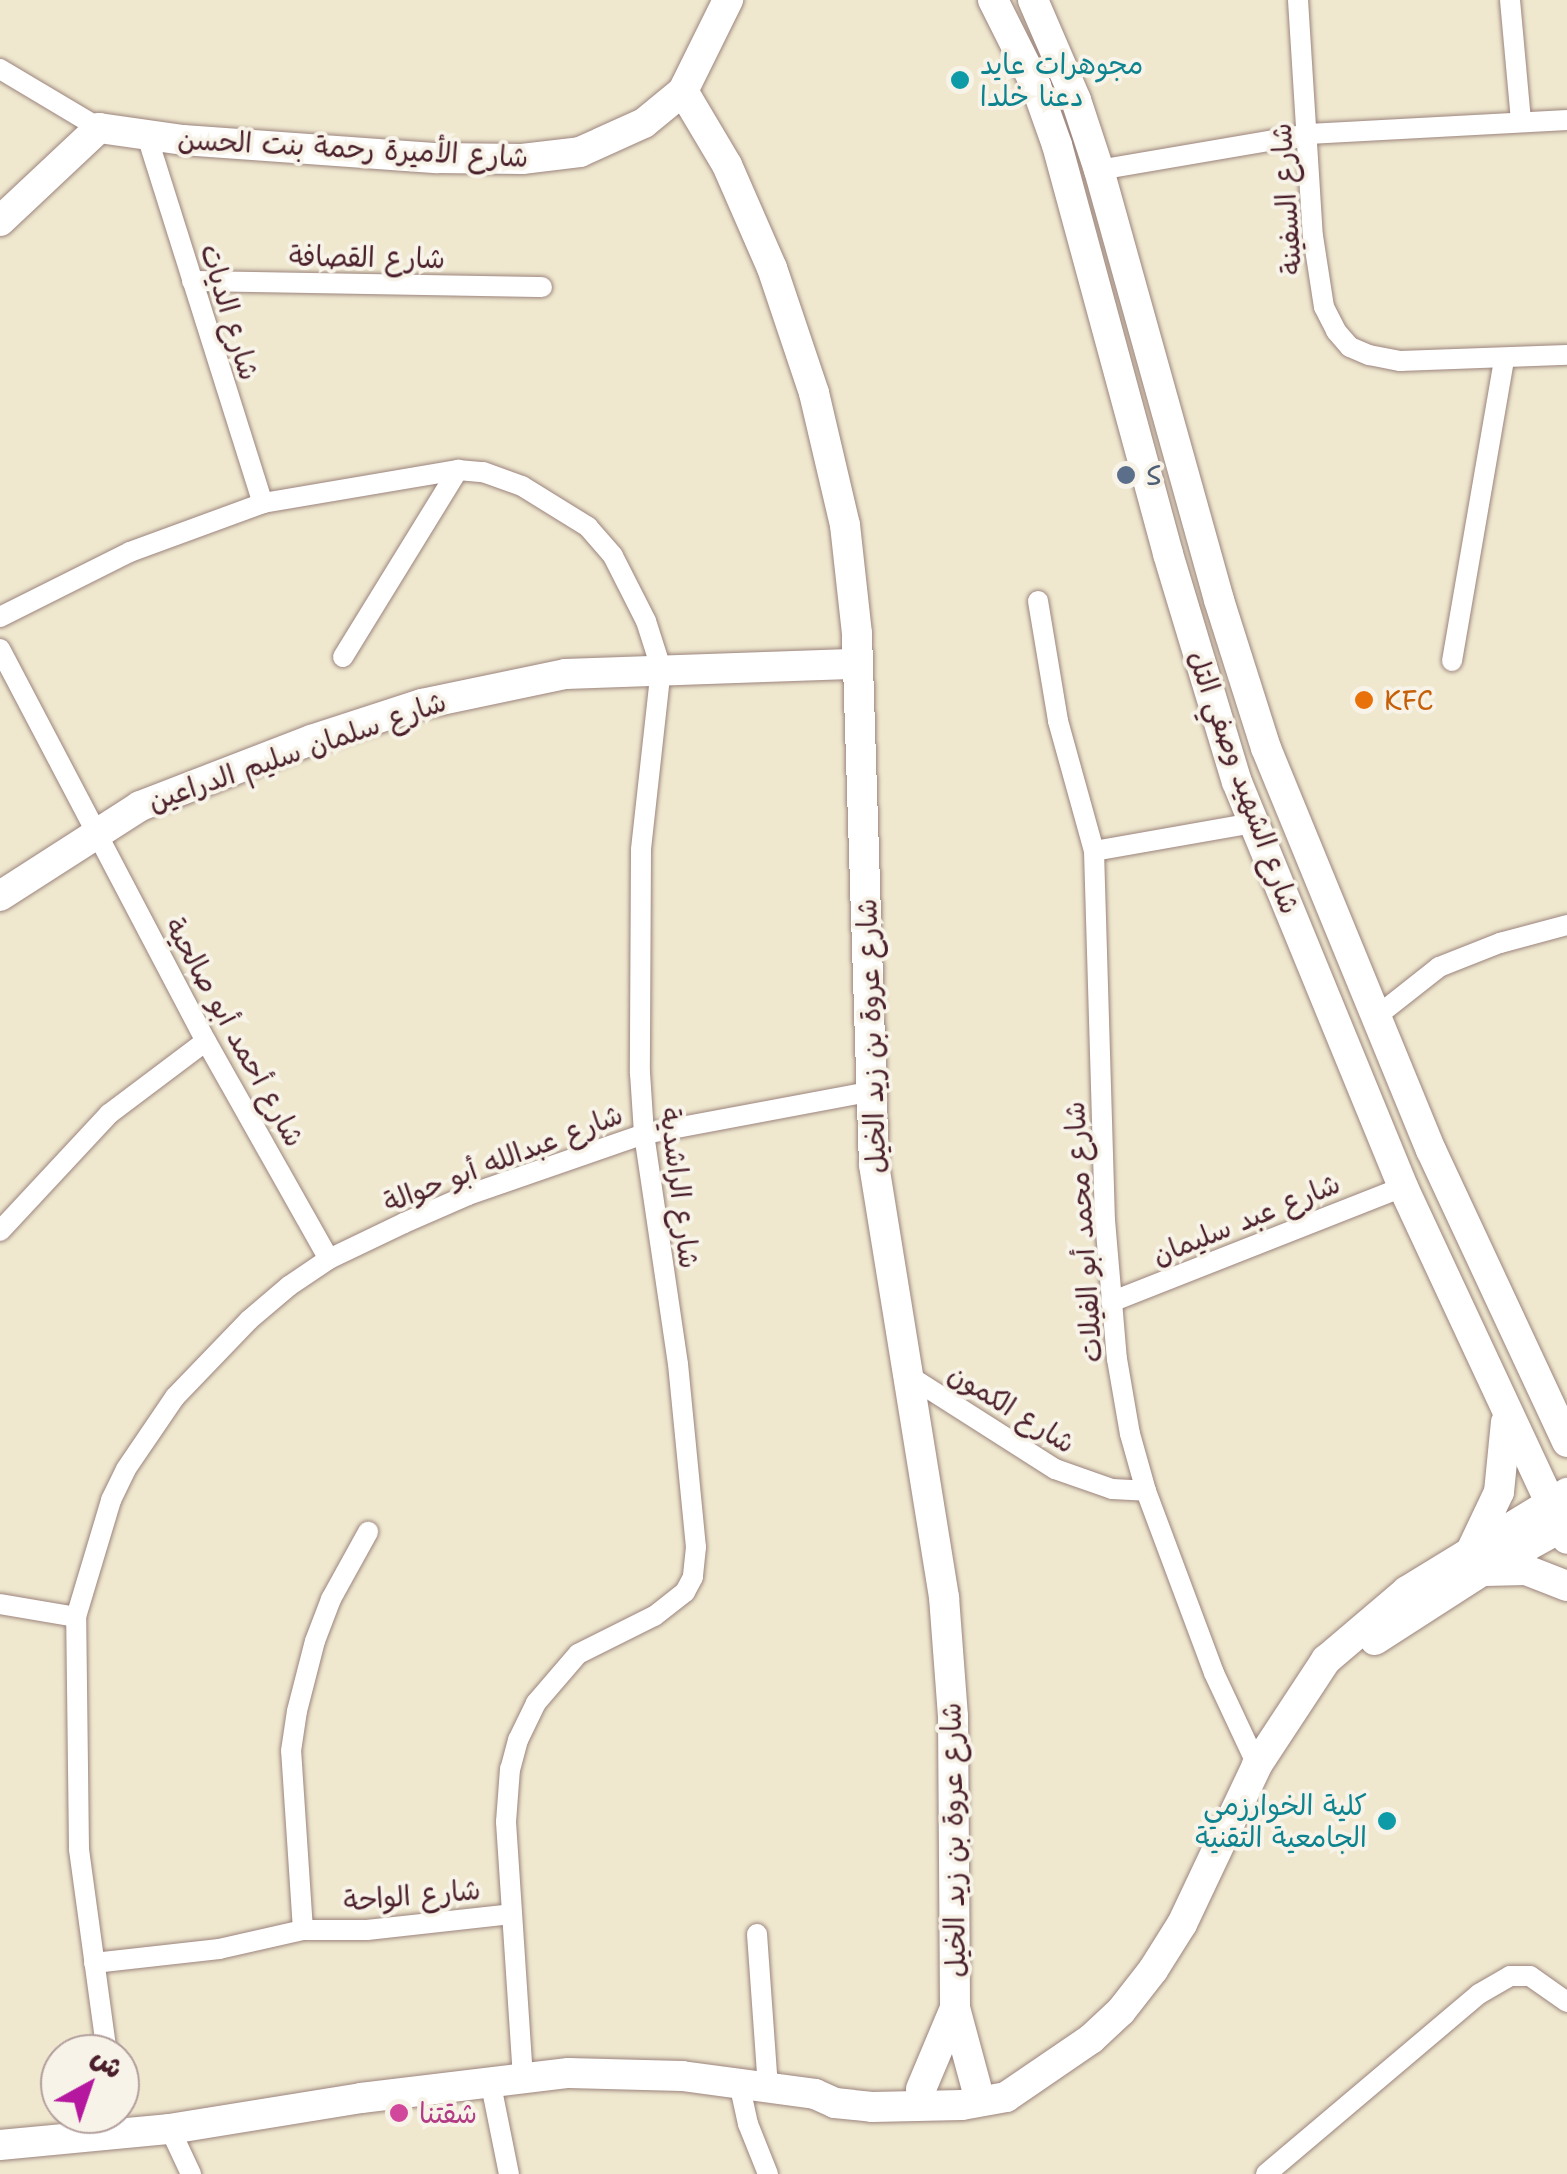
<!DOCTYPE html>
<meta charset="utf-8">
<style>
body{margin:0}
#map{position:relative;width:1567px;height:2174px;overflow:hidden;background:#efe8cf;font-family:"Shantell Sans","Playpen Sans Arabic",sans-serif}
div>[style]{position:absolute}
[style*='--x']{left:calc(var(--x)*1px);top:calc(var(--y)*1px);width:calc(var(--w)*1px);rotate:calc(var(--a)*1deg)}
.roads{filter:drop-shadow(0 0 2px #9c847d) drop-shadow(0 0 2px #9c847d)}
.street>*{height:20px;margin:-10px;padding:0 10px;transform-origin:10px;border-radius:10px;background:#fff}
.secondary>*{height:30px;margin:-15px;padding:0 15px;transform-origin:15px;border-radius:15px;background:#fff}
.dots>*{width:28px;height:28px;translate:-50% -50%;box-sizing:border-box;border:5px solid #f7f3e8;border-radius:50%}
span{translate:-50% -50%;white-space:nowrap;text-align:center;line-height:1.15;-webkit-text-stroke:8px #f7f3e8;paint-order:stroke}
.culture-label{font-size:28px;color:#0d838f}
.left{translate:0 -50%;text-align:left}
.right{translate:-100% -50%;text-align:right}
.street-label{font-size:28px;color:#4a1f2b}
.service-label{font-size:28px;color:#4e5e75}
.food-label{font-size:28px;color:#c56008}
.hotel-label{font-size:28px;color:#b23c85}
.north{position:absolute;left:40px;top:2034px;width:100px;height:100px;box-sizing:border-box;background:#f7f3e8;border:2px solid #b29e9c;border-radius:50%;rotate:40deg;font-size:28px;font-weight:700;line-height:40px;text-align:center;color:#4a1f2b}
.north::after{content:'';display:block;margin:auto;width:35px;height:45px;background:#b5179e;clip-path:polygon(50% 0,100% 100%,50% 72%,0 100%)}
</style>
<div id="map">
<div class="roads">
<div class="street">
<div style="--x:1298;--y:0;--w:236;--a:86.4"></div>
<div style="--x:1313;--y:236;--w:72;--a:81.2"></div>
<div style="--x:1324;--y:307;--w:27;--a:63"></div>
<div style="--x:1336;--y:331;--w:21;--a:49"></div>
<div style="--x:1350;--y:347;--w:21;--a:23"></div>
<div style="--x:1369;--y:355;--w:32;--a:11"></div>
<div style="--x:1400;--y:361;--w:167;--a:-2.1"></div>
<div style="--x:1510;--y:0;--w:122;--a:84.8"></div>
<div style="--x:0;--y:69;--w:115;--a:30.8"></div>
<div style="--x:147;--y:136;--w:385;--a:72.5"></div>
<div style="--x:1099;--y:170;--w:213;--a:-9.7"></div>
<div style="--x:1309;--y:134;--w:258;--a:-3.1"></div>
<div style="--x:192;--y:281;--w:350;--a:1"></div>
<div style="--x:1038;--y:601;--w:122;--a:80.5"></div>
<div style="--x:1058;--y:721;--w:135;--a:74.5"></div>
<div style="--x:1094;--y:851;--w:369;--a:88.3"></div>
<div style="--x:1105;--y:1220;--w:140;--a:85.1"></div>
<div style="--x:1117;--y:1359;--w:76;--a:80.2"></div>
<div style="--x:1130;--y:1434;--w:59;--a:74.3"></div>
<div style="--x:1146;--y:1491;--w:194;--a:69.5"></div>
<div style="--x:1214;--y:1673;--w:102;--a:64.9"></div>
<div style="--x:0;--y:617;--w:145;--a:-26.6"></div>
<div style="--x:130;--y:552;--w:142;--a:-20.2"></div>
<div style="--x:263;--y:503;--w:198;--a:-9.6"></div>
<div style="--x:458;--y:470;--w:25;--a:5"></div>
<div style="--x:483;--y:472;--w:41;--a:19.7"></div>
<div style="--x:522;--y:486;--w:78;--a:31.8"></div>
<div style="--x:588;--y:527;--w:38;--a:49"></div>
<div style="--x:613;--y:556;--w:73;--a:63.1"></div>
<div style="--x:646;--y:621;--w:49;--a:72.3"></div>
<div style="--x:661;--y:668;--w:183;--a:96.3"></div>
<div style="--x:641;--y:850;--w:223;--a:90.3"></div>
<div style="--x:640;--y:1073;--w:61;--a:86.2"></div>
<div style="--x:644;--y:1134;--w:232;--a:81.6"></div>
<div style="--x:678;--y:1364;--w:184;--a:84.4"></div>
<div style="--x:696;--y:1547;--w:30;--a:96"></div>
<div style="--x:693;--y:1577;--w:17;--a:118"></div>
<div style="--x:685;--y:1592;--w:39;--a:142"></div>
<div style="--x:654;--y:1616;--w:85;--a:153.4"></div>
<div style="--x:578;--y:1654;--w:65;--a:130.6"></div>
<div style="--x:536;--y:1703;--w:41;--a:115.9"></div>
<div style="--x:518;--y:1740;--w:30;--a:105"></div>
<div style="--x:510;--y:1769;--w:53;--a:94.3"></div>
<div style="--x:506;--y:1822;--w:256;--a:86.2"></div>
<div style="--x:0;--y:649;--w:443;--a:62.3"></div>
<div style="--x:206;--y:1041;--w:250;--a:60.6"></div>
<div style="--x:343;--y:657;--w:220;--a:-58.4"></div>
<div style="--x:1452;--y:661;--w:305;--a:-80.2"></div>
<div style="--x:1094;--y:851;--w:161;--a:-10"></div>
<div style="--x:1377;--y:1016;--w:79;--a:-38.3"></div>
<div style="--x:1439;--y:967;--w:66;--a:-21.5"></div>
<div style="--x:1500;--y:943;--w:69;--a:-15"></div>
<div style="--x:0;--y:1231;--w:160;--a:-47"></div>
<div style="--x:109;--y:1114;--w:121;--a:-37"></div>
<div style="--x:1111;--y:1302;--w:314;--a:-21.5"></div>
<div style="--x:909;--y:1376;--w:173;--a:32.5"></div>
<div style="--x:1055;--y:1469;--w:60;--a:19.3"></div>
<div style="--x:1112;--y:1489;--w:34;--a:3"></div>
<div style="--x:0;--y:1604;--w:77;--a:9.7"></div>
<div style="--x:303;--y:1930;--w:179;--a:-93.8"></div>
<div style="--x:291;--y:1751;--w:40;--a:-81.5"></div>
<div style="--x:297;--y:1711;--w:72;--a:-75.6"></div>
<div style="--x:315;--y:1641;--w:45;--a:-69.1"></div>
<div style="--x:331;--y:1599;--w:77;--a:-61.1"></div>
<div style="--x:757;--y:1934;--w:152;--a:85.9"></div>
<div style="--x:94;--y:1963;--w:126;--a:-6.4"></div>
<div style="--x:219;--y:1949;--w:86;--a:-12.7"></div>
<div style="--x:303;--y:1930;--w:64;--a:0"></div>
<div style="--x:367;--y:1930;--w:145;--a:-6.3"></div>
<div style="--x:107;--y:2054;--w:207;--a:-97.8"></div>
<div style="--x:79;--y:1849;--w:232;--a:-90.7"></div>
<div style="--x:76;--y:1617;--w:122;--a:-73.3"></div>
<div style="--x:111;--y:1500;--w:34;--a:-64"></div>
<div style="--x:126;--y:1469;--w:87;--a:-55.8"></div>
<div style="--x:175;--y:1397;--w:107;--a:-46.1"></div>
<div style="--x:249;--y:1320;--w:52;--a:-40.4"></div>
<div style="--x:289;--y:1286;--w:48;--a:-34"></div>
<div style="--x:329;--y:1259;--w:83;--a:-25.6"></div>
<div style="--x:404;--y:1223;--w:70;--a:-23.6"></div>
<div style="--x:468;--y:1195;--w:186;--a:-19.1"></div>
<div style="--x:644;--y:1134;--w:229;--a:-10.6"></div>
<div style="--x:490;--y:2080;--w:96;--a:78.6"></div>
<div style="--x:739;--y:2083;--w:42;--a:77.6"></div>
<div style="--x:748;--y:2124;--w:54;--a:68.2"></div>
<div style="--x:170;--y:2129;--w:50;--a:65"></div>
<div style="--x:1266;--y:2174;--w:279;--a:-40.2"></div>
<div style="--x:1479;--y:1994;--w:36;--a:-30"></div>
<div style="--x:1510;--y:1976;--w:20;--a:0"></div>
<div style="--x:1530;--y:1976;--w:45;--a:35.1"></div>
</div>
<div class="secondary">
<div style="--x:993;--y:0;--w:96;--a:63.4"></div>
<div style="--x:1036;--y:86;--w:63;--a:70.4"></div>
<div style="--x:1057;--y:145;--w:424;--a:74.8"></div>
<div style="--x:1168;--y:554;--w:238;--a:73.2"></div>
<div style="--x:1237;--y:782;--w:438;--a:67.7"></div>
<div style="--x:1403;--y:1187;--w:388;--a:65"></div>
<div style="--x:1033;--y:0;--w:109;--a:66.7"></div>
<div style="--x:1076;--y:100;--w:74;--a:71.8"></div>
<div style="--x:1099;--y:170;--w:446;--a:74.4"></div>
<div style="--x:1219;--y:600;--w:155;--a:72.4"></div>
<div style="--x:1266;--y:748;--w:435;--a:67.7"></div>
<div style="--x:1431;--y:1150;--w:322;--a:65"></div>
<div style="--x:683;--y:91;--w:86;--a:59.3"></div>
<div style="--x:727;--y:165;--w:112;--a:66.4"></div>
<div style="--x:772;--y:268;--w:132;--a:71.4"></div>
<div style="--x:814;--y:393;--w:136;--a:76.8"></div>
<div style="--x:845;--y:525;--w:110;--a:83.7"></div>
<div style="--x:857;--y:634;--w:531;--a:88.17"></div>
<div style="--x:874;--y:1165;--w:438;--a:80.8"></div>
<div style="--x:944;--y:1597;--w:119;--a:85.7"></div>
<div style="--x:953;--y:1716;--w:292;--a:89.6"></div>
<div style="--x:955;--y:2008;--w:81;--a:74.9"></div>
<div style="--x:0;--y:221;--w:136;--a:-43.2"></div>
<div style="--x:99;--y:128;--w:85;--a:8.1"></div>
<div style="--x:183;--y:140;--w:255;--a:4.1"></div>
<div style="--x:437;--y:158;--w:85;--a:0.7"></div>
<div style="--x:522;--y:159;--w:58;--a:-6.9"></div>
<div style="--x:580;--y:152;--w:70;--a:-24.4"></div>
<div style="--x:644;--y:123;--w:50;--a:-39.4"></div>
<div style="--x:683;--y:91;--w:102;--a:-63.7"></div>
<div style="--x:0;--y:896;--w:166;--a:-32.7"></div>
<div style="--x:140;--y:806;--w:183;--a:-21.1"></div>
<div style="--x:311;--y:740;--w:117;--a:-18"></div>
<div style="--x:422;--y:704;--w:147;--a:-11.8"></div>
<div style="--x:566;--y:674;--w:291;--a:-2"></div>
<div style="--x:1472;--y:1549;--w:63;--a:-64.7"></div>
<div style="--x:1499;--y:1492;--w:70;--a:-84.3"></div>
<div style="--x:1485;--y:1571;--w:41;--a:-1.4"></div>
<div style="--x:1526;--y:1570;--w:44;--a:21.3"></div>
<div style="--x:1375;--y:1640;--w:127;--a:-32.8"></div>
<div style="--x:1482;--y:1571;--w:97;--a:-28.9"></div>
<div style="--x:921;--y:2089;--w:88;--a:-67.2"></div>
<div style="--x:0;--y:2145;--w:171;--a:-5.4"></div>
<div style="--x:170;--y:2129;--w:193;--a:-9.2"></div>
<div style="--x:361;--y:2098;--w:209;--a:-6.9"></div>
<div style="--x:569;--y:2073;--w:113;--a:1.5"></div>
<div style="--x:682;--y:2076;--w:134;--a:7.7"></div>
<div style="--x:815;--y:2094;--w:22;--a:24"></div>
<div style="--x:835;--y:2103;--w:37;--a:6"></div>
<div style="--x:872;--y:2107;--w:90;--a:-1.3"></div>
<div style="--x:962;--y:2105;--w:45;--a:-10.3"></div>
<div style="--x:1006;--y:2097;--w:103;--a:-34.3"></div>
<div style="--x:1091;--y:2039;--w:41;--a:-43"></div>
<div style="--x:1121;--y:2011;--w:52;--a:-52"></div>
<div style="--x:1153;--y:1970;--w:54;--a:-57.8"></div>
<div style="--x:1182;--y:1924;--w:176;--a:-64.7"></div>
<div style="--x:1257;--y:1765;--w:126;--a:-56.7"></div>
<div style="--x:1326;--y:1660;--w:106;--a:-40.4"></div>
<div style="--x:1407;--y:1591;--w:188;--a:-31.5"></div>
</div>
</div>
<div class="dots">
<div style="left:960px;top:80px;background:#0f9aa8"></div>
<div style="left:1126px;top:475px;background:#5c6f8a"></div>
<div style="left:1364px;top:700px;background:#e8710a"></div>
<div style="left:1387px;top:1821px;background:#0f9aa8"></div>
<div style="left:399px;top:2113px;background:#d1479c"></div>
</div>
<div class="culture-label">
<span class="left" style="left:980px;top:80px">مجوهرات عايد<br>دعنا خلدا</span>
<span class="right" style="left:1367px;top:1821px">كلية الخوارزمي<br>الجامعية التقنية</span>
</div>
<div class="street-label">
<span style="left:353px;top:148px;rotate:3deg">شارع الأميرة رحمة بنت الحسن</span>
<span style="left:1286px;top:199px;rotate:-94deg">شارع السفينة</span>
<span style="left:367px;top:257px;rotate:1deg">شارع القصافة</span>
<span style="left:230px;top:312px;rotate:73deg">شارع الديات</span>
<span style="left:297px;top:751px;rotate:-19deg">شارع سلمان سليم الدراعين</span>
<span style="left:1244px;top:782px;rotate:70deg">شارع الشهيد وصفي التل</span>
<span style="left:235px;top:1032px;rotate:61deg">شارع أحمد أبو صالحية</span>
<span style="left:871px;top:1036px;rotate:-92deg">شارع عروة بن زيد الخيل</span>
<span style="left:503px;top:1158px;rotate:-21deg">شارع عبدالله أبو حوالة</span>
<span style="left:680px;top:1188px;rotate:83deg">شارع الراشدية</span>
<span style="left:1246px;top:1219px;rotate:-22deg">شارع عبد سليمان</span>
<span style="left:1083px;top:1232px;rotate:-94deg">شارع محمد أبو الفيلات</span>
<span style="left:1012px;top:1408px;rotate:32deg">شارع الكمون</span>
<span style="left:953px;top:1840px;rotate:-91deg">شارع عروة بن زيد الخيل</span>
<span style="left:412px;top:1895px;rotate:-5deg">شارع الواحة</span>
</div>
<div class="service-label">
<span class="left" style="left:1146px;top:475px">S</span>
</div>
<div class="food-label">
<span class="left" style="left:1384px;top:700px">KFC</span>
</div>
<div class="hotel-label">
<span class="left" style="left:419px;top:2113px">شقتنا</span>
</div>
<div class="north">ش</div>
</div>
